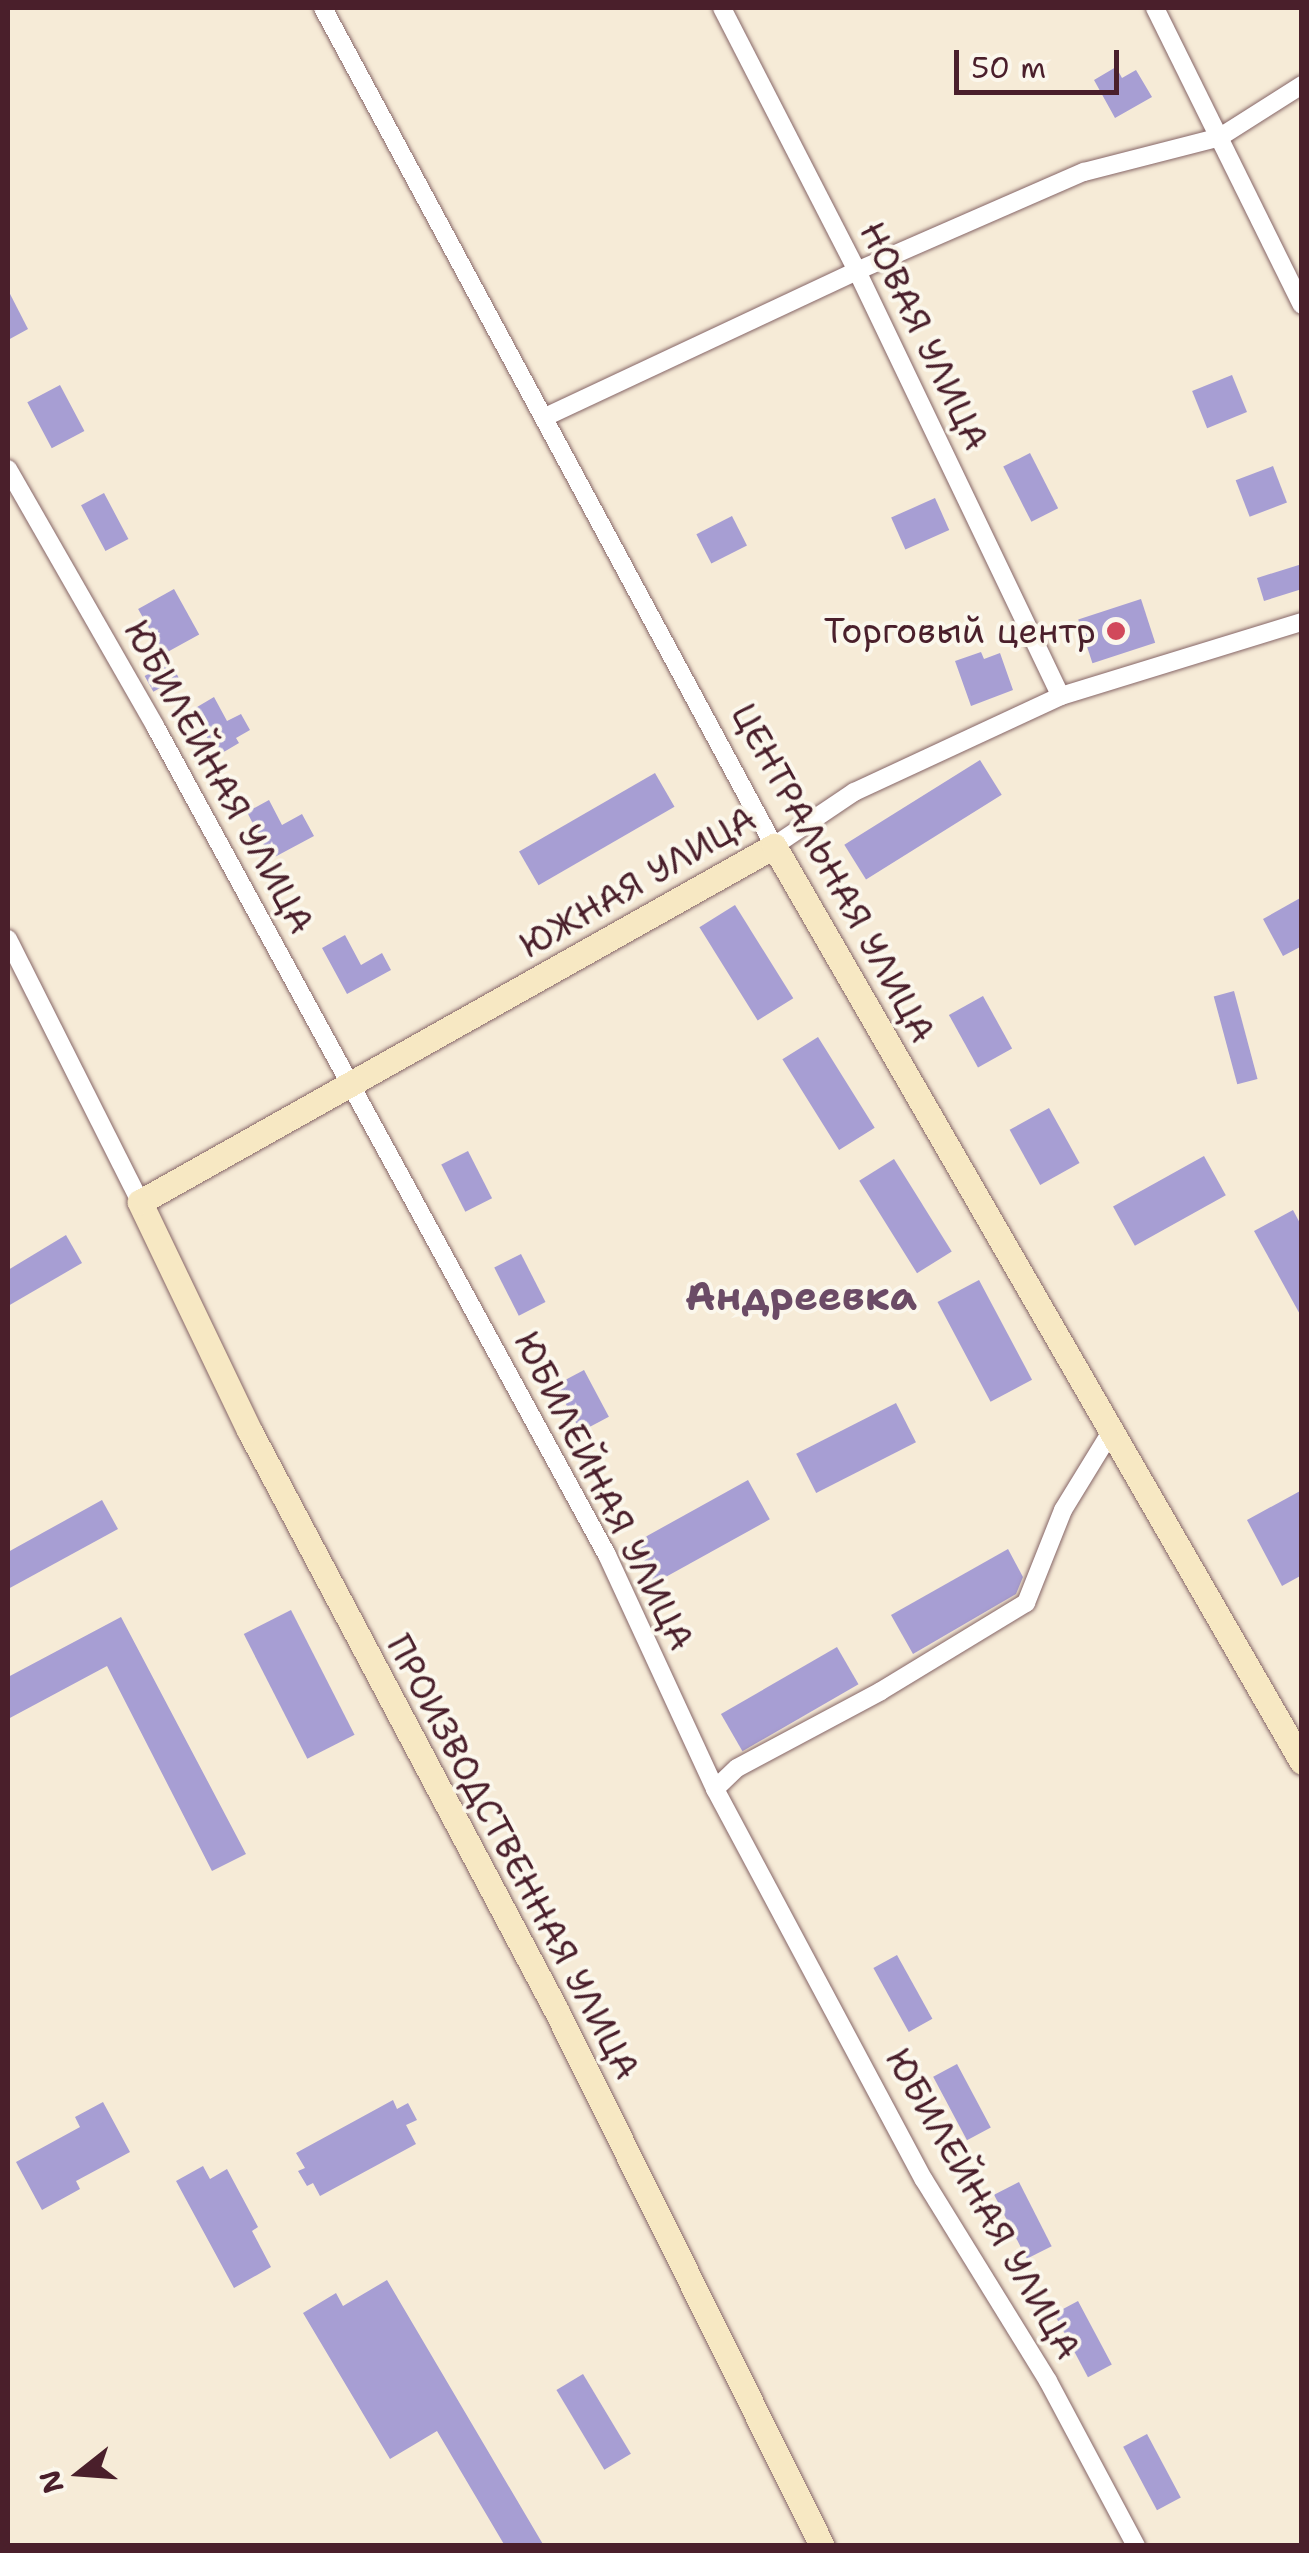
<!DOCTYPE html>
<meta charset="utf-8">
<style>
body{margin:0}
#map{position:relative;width:1309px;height:2553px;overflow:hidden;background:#f6ebd7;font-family:"Shantell Sans",sans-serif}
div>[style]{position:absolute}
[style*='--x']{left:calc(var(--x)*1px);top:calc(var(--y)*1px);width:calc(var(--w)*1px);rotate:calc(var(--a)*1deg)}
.building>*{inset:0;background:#a79ed3;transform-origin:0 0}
.roads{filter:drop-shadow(0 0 2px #866667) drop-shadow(0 0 2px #866667)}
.street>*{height:18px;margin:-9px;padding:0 9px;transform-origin:9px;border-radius:9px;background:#fff}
.secondary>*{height:25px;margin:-12.5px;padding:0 12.5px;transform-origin:12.5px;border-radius:12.5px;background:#f7e8c3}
.dots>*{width:28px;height:28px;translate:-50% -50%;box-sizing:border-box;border:5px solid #fbf7ec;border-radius:50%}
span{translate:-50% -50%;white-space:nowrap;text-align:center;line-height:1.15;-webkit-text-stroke:8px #fbf7ec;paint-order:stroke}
.street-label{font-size:35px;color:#4a1f2b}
.poi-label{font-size:35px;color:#4a1f2b}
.right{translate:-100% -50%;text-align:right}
.quarter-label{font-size:40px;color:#6b4b66;font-weight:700}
.frame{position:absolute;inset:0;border:10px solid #4a1f2b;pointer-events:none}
.north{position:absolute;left:30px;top:2423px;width:100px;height:100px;-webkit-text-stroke:8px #fbf7ec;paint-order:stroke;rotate:253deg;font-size:28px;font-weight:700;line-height:40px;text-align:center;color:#4a1f2b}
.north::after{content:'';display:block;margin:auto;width:35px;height:45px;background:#4a1f2b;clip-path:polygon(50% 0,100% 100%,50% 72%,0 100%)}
.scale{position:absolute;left:954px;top:50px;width:165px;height:45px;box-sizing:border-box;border:5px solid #4a1f2b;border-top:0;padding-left:12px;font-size:30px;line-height:35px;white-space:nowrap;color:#4a1f2b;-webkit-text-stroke:8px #fbf7ec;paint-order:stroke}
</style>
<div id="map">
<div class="building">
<div style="clip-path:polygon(1116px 67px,1122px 78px,1136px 70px,1152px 97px,1115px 118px,1094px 80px)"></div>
<div style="clip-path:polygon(8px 290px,28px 329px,8px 340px)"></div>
<div style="left:1232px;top:375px;width:40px;height:43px;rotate:68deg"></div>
<div style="left:60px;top:385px;width:52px;height:37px;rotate:62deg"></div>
<div style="left:1030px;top:453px;width:62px;height:30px;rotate:63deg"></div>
<div style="left:1273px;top:466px;width:39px;height:40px;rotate:69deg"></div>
<div style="left:104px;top:493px;width:52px;height:26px;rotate:62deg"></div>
<div style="left:935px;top:498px;width:35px;height:48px;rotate:66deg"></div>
<div style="left:732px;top:516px;width:33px;height:40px;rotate:63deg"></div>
<div style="clip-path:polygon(1302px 564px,1302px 589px,1264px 601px,1257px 578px)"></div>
<div style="left:174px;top:589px;width:52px;height:41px;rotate:61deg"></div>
<div style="left:1141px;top:599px;width:46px;height:66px;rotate:72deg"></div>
<div style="clip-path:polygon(981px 652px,984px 659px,1000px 653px,1013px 690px,971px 706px,955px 661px)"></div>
<div style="left:170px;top:662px;width:18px;height:29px;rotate:61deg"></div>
<div style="clip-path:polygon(214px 697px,227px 721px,241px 714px,250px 730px,236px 738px,239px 743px,217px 756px,192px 710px)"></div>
<div style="left:980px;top:760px;width:41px;height:160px;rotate:58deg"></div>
<div style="left:655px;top:773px;width:39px;height:157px;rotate:60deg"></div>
<div style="clip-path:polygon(269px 800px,282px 825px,302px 814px,314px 836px,271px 859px,247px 812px)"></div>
<div style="clip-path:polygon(1302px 897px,1302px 946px,1283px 956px,1263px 919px)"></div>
<div style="left:735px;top:905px;width:110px;height:42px;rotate:58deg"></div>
<div style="clip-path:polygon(345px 935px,361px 965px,382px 953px,391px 970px,347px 994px,322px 948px)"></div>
<div style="left:1234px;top:991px;width:91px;height:21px;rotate:75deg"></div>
<div style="left:983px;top:996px;width:60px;height:39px;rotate:61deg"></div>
<div style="left:818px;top:1037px;width:107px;height:42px;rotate:58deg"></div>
<div style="left:1049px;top:1108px;width:63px;height:45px;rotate:61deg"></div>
<div style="left:468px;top:1151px;width:53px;height:30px;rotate:63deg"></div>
<div style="left:1204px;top:1156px;width:45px;height:104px;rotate:61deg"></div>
<div style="left:894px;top:1159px;width:109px;height:41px;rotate:58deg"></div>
<div style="clip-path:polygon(1293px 1210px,1302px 1227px,1302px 1318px,1254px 1231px)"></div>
<div style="clip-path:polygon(66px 1235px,82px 1263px,8px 1306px,8px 1270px)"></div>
<div style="left:521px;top:1254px;width:54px;height:30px;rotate:63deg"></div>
<div style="left:979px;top:1280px;width:113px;height:47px;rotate:62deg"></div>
<div style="left:584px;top:1370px;width:53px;height:32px;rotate:62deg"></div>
<div style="left:896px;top:1403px;width:44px;height:112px;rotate:63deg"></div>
<div style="left:748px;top:1480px;width:45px;height:132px;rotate:61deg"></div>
<div style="clip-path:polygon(1302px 1490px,1302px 1575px,1282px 1586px,1247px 1520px)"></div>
<div style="clip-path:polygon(102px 1500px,118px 1529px,8px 1589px,8px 1552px)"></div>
<div style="clip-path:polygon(1008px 1549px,1023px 1577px,1016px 1594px,913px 1654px,891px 1615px)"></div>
<div style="left:291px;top:1610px;width:140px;height:53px;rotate:63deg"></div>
<div style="clip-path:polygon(121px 1617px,246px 1854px,212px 1871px,107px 1666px,8px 1719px,8px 1677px)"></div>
<div style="left:837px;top:1647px;width:43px;height:134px;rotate:60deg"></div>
<div style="left:897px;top:1955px;width:73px;height:27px;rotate:61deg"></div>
<div style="left:957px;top:2064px;width:72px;height:27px;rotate:62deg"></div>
<div style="clip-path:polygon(393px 2100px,397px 2109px,408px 2103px,417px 2120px,406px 2125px,416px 2144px,320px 2196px,313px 2183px,307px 2186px,298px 2171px,305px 2168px,296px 2153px)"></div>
<div style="clip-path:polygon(103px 2102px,130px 2152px,76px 2181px,80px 2189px,42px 2210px,16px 2162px,80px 2127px,75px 2117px)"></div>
<div style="clip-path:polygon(203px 2166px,210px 2179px,227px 2169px,258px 2227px,252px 2231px,271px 2267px,234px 2288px,176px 2181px)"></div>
<div style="left:1019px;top:2182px;width:72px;height:28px;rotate:63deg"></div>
<div style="clip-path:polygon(387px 2280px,544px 2546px,505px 2546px,437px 2431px,390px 2459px,303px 2313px,336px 2293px,343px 2306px)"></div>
<div style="left:1078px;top:2301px;width:72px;height:27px;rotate:62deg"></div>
<div style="left:583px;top:2374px;width:93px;height:31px;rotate:59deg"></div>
<div style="left:1147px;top:2434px;width:72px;height:27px;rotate:62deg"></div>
</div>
<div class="roads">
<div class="street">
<div style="--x:323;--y:8;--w:952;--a:61.71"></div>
<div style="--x:774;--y:846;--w:97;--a:-34"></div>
<div style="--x:854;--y:792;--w:228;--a:-24.9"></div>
<div style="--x:1061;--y:696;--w:252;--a:-17.1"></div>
<div style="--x:722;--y:8;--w:296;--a:62.8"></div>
<div style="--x:857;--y:271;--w:471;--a:64.4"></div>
<div style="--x:1155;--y:8;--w:331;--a:63.7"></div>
<div style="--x:545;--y:417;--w:344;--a:-25.1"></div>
<div style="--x:857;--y:271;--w:248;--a:-23.6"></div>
<div style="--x:1084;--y:172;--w:140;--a:-14.4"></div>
<div style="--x:1220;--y:137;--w:97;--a:-32.4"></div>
<div style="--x:8;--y:469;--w:296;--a:60.2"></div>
<div style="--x:155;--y:726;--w:944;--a:61.4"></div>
<div style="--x:607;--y:1555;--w:258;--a:65.2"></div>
<div style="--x:715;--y:1789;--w:443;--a:61.9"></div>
<div style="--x:924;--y:2180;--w:236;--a:58.3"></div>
<div style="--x:1048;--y:2381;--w:187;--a:61.9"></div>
<div style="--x:8;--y:939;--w:294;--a:63.3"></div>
<div style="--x:715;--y:1789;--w:30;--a:-44"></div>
<div style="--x:737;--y:1768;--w:163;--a:-28.1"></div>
<div style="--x:881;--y:1691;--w:170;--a:-31.3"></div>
<div style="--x:1026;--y:1603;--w:100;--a:-68.3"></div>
<div style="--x:1063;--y:1510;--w:94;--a:-58.5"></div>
</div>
<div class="secondary">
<div style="--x:822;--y:2546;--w:598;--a:-116.39"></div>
<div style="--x:556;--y:2010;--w:656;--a:-117.89"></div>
<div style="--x:249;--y:1430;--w:253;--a:-115.6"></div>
<div style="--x:140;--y:1202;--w:727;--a:-29.31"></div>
<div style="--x:774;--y:846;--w:1057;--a:60.04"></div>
</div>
</div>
<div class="dots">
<div style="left:1116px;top:631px;background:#d1495b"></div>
</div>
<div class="street-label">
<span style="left:924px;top:336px;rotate:64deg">НОВАЯ УЛИЦА</span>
<span style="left:219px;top:777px;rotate:61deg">ЮБИЛЕЙНАЯ УЛИЦА</span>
<span style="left:833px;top:873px;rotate:61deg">ЦЕНТРАЛЬНАЯ УЛИЦА</span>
<span style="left:638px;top:882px;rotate:-30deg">ЮЖНАЯ УЛИЦА</span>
<span style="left:604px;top:1491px;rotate:63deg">ЮБИЛЕЙНАЯ УЛИЦА</span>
<span style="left:513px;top:1857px;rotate:62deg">ПРОИЗВОДСТВЕННАЯ УЛИЦА</span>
<span style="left:983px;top:2204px;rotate:60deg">ЮБИЛЕЙНАЯ УЛИЦА</span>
</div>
<div class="poi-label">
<span class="right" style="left:1096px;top:631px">Торговый центр</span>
</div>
<div class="quarter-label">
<span style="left:801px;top:1296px">Андреевка</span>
</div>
<div class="frame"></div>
<div class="north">N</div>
<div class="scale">50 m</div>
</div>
